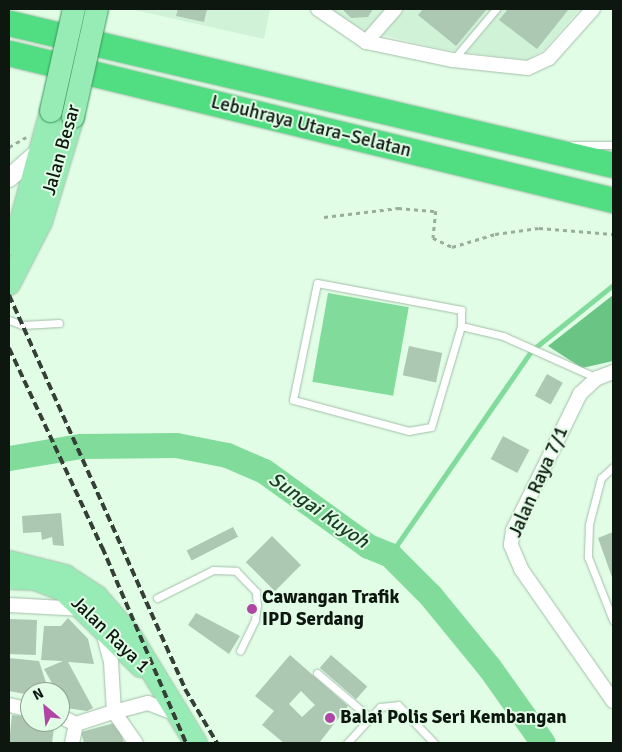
<!DOCTYPE html>
<meta charset="utf-8">
<style>
body{margin:0}
#map{position:relative;width:622px;height:752px;overflow:hidden;background:#e1fde6;font-family:Signika,sans-serif}
div>[style]{position:absolute}
[style*='--x']{left:calc(var(--x)*1px);top:calc(var(--y)*1px);width:calc(var(--w)*1px);rotate:calc(var(--a)*1deg)}
.built>*{inset:0;background:#d0f3d8}
.forest>*{inset:0;background:#6ac484}
.water>*{inset:0;background:#81db9a;transform-origin:0 0}
.stream>*{height:4.5px;margin:-2.25px;padding:0 2.25px;transform-origin:2.25px;border-radius:2.25px;background:#81db9a}
.river>*{height:25px;margin:-12.5px;padding:0 12.5px;transform-origin:12.5px;border-radius:12.5px;background:#81db9a}
.building>*{inset:0;background:#acc7b2;transform-origin:0 0}
.path>*{height:2.5px;margin-top:-1.25px;transform-origin:0;background:repeating-linear-gradient(90deg,#98ae9c 0 4px,transparent 0 8px)}
.roads{filter:drop-shadow(0 0 1px #a3bea9) drop-shadow(0 0 1px #a3bea9)}
.service>*{height:7px;margin:-3.5px;padding:0 3.5px;transform-origin:3.5px;border-radius:3.5px;background:#fff}
.minor>*{height:14px;margin:-7px;padding:0 7px;transform-origin:7px;border-radius:7px;background:#fff}
.tertiary>*{height:18px;margin:-9px;padding:0 9px;transform-origin:9px;border-radius:9px;background:#fff}
.primary>*{height:22px;margin:-11px;padding:0 11px;transform-origin:11px;border-radius:11px;background:#97ebb4}
.motorway>*{height:25px;margin:-12.5px;padding:0 12.5px;transform-origin:12.5px;border-radius:12.5px;background:#51de82}
.rail>*{height:4px;margin-top:-2px;transform-origin:0;background:repeating-linear-gradient(90deg,#344036 0 8px,transparent 0 12px)}
.bridges{filter:drop-shadow(0 0 1px #39985a) drop-shadow(0 0 1px #39985a)}
.primary-bridge>*{height:22px;margin:-11px;padding:0 11px;transform-origin:11px;border-radius:11px;background:#97ebb4}
.dots>*{width:14px;height:14px;translate:-50% -50%;box-sizing:border-box;border:2px solid #e1fde6;border-radius:50%}
span{translate:-50% -50%;white-space:nowrap;text-align:center;line-height:1.15;-webkit-text-stroke:4px #e1fde6;paint-order:stroke}
.street-label{font-size:19px;color:#0d160f}
.poi-label{font-size:19px;color:#0d160f;font-weight:700}
.left{translate:0 -50%;text-align:left}
.water-label{font-size:20px;color:#193e24;font-style:italic}
.frame{position:absolute;inset:0;border:10px solid #0d160f;pointer-events:none}
.north{position:absolute;left:20px;top:682px;width:50px;height:50px;box-sizing:border-box;background:#e1fde6;border:1px solid #8ca190;border-radius:50%;rotate:332deg;font-size:14px;font-weight:700;line-height:20px;text-align:center;color:#0d160f}
.north::after{content:'';display:block;margin:auto;width:18px;height:22px;background:#b045a5;clip-path:polygon(50% 0,100% 100%,50% 72%,0 100%)}
</style>
<div id="map">
<div class="built">
<div style="clip-path:polygon(130px 9px,270px 9px,264px 39px)"></div>
<div style="clip-path:polygon(330px 9px,580px 9px,544px 50px,527px 60px,446px 50px,364px 31px)"></div>
</div>
<div class="forest">
<div style="clip-path:polygon(613px 295px,613px 361px,582px 368px,548px 346px)"></div>
</div>
<div class="water">
<div style="left:328px;top:293px;width:82px;height:90px;rotate:10deg"></div>
</div>
<div class="stream">
<div style="--x:390;--y:555;--w:248;--a:-55.3"></div>
<div style="--x:531;--y:351;--w:105;--a:-38.8"></div>
</div>
<div class="river">
<div style="--x:9;--y:458;--w:73;--a:-9.5"></div>
<div style="--x:81;--y:446;--w:95;--a:-0.6"></div>
<div style="--x:176;--y:445;--w:52;--a:11.1"></div>
<div style="--x:227;--y:455;--w:40;--a:23.4"></div>
<div style="--x:264;--y:471;--w:128;--a:35.8"></div>
<div style="--x:368;--y:546;--w:24;--a:22"></div>
<div style="--x:390;--y:555;--w:57;--a:45"></div>
<div style="--x:430;--y:595;--w:93;--a:50.7"></div>
<div style="--x:489;--y:667;--w:93;--a:54.6"></div>
</div>
<div class="building">
<div style="clip-path:polygon(178px 9px,207px 9px,204px 22px,176px 16px)"></div>
<div style="clip-path:polygon(342px 9px,373px 9px,368px 17px,351px 18px)"></div>
<div style="clip-path:polygon(423px 9px,487px 9px,456px 46px,418px 15px)"></div>
<div style="clip-path:polygon(508px 9px,569px 9px,537px 49px,499px 20px)"></div>
<div style="left:409px;top:346px;width:34px;height:30px;rotate:12deg"></div>
<div style="left:547px;top:374px;width:18px;height:25px;rotate:29deg"></div>
<div style="left:503px;top:436px;width:30px;height:26px;rotate:28deg"></div>
<div style="clip-path:polygon(61px 513px,64px 546px,53px 545px,52px 537px,42px 540px,41px 532px,23px 533px,22px 516px)"></div>
<div style="left:233px;top:527px;width:11px;height:52px;rotate:63deg"></div>
<div style="clip-path:polygon(613px 532px,613px 580px,598px 538px)"></div>
<div style="left:272px;top:536px;width:41px;height:37px;rotate:45deg"></div>
<div style="clip-path:polygon(196px 613px,240px 636px,229px 654px,188px 625px)"></div>
<div style="clip-path:polygon(68px 618px,88px 639px,94px 664px,68px 662px,93px 708px,87px 711px,66px 708px,44px 669px,63px 661px,41px 660px,44px 626px,61px 626px)"></div>
<div style="left:9px;top:619px;width:28px;height:35px;rotate:2deg"></div>
<div style="clip-path:polygon(evenodd,290px 655px,348px 706px,319px 743px,284px 743px,262px 725px,274px 711px,255px 696px,290px 655px,301px 691px,315px 705px,302px 717px,289px 704px,301px 691px)"></div>
<div style="left:331px;top:655px;width:48px;height:17px;rotate:41deg"></div>
<div style="clip-path:polygon(9px 658px,39px 661px,49px 692px,30px 695px,9px 691px)"></div>
<div style="clip-path:polygon(12px 715px,30px 717px,30px 725px,54px 728px,52px 743px,9px 743px)"></div>
<div style="clip-path:polygon(118px 722px,124px 743px,84px 743px,81px 732px)"></div>
</div>
<div class="path">
<div style="--x:9;--y:147;--w:20;--a:-30"></div>
<div style="--x:324;--y:217;--w:75;--a:-6.9"></div>
<div style="--x:398;--y:208;--w:38;--a:5"></div>
<div style="--x:436;--y:211;--w:27;--a:96"></div>
<div style="--x:433;--y:238;--w:21;--a:25"></div>
<div style="--x:452;--y:247;--w:45;--a:-16.8"></div>
<div style="--x:495;--y:234;--w:44;--a:-7.8"></div>
<div style="--x:539;--y:228;--w:74;--a:4.6"></div>
</div>
<div class="roads">
<div class="service">
<div style="--x:453;--y:60;--w:67;--a:-49.9"></div>
<div style="--x:573;--y:145;--w:40;--a:0"></div>
<div style="--x:9;--y:320;--w:14;--a:21"></div>
<div style="--x:22;--y:325;--w:37;--a:-3"></div>
<div style="--x:461;--y:326;--w:105;--a:106.5"></div>
<div style="--x:431;--y:427;--w:22;--a:170"></div>
<div style="--x:409;--y:431;--w:120;--a:-165"></div>
<div style="--x:293;--y:400;--w:119;--a:-78.4"></div>
<div style="--x:317;--y:283;--w:147;--a:10.6"></div>
<div style="--x:461;--y:310;--w:16;--a:90"></div>
<div style="--x:461;--y:326;--w:43;--a:13.4"></div>
<div style="--x:503;--y:336;--w:103;--a:24.1"></div>
<div style="--x:613;--y:467;--w:16;--a:137"></div>
<div style="--x:601;--y:478;--w:48;--a:104.6"></div>
<div style="--x:589;--y:524;--w:33;--a:92"></div>
<div style="--x:588;--y:557;--w:68;--a:68.4"></div>
<div style="--x:157;--y:598;--w:63;--a:-26.6"></div>
<div style="--x:213;--y:570;--w:23;--a:2"></div>
<div style="--x:236;--y:571;--w:29;--a:46"></div>
<div style="--x:256;--y:592;--w:13;--a:86"></div>
<div style="--x:257;--y:605;--w:15;--a:98"></div>
<div style="--x:255;--y:620;--w:34;--a:116"></div>
<div style="--x:317;--y:673;--w:70;--a:40.3"></div>
<div style="--x:347;--y:743;--w:49;--a:-47.5"></div>
<div style="--x:380;--y:707;--w:18;--a:-6"></div>
<div style="--x:398;--y:705;--w:52;--a:46.5"></div>
</div>
<div class="minor">
<div style="--x:318;--y:9;--w:58;--a:34.5"></div>
<div style="--x:366;--y:42;--w:89;--a:11.7"></div>
<div style="--x:453;--y:60;--w:75;--a:6.1"></div>
<div style="--x:528;--y:68;--w:23;--a:-25"></div>
<div style="--x:549;--y:58;--w:66;--a:-48.1"></div>
<div style="--x:366;--y:42;--w:44;--a:-48.7"></div>
<div style="--x:613;--y:372;--w:17;--a:159"></div>
<div style="--x:597;--y:378;--w:23;--a:137"></div>
<div style="--x:580;--y:394;--w:152;--a:116.2"></div>
<div style="--x:513;--y:530;--w:15;--a:98"></div>
<div style="--x:511;--y:545;--w:26;--a:67"></div>
<div style="--x:521;--y:569;--w:161;--a:55.1"></div>
<div style="--x:9;--y:605;--w:74;--a:3.1"></div>
<div style="--x:103;--y:632;--w:31;--a:75"></div>
<div style="--x:111;--y:662;--w:50;--a:86.6"></div>
<div style="--x:9;--y:705;--w:22;--a:13"></div>
<div style="--x:114;--y:712;--w:38;--a:55"></div>
<div style="--x:60;--y:716;--w:18;--a:27"></div>
<div style="--x:72;--y:743;--w:19;--a:-78"></div>
<div style="--x:76;--y:724;--w:40;--a:-18"></div>
<div style="--x:114;--y:712;--w:35;--a:-15"></div>
<div style="--x:148;--y:703;--w:31;--a:21"></div>
</div>
<div class="tertiary">
<div style="--x:9;--y:178;--w:41;--a:-41.1"></div>
</div>
<div class="primary">
<div style="--x:9;--y:244;--w:26;--a:-62"></div>
<div style="--x:21;--y:221;--w:114;--a:-74.7"></div>
<div style="--x:9;--y:284;--w:70;--a:-62.7"></div>
<div style="--x:41;--y:222;--w:110;--a:-73.1"></div>
<div style="--x:9;--y:562;--w:58;--a:14"></div>
<div style="--x:65;--y:576;--w:38;--a:33"></div>
<div style="--x:97;--y:597;--w:50;--a:49"></div>
<div style="--x:130;--y:635;--w:127;--a:58.6"></div>
<div style="--x:9;--y:578;--w:26;--a:2"></div>
<div style="--x:35;--y:579;--w:30;--a:21"></div>
<div style="--x:63;--y:590;--w:109;--a:44.3"></div>
</div>
<div class="motorway">
<div style="--x:9;--y:23;--w:620;--a:13.23"></div>
<div style="--x:9;--y:53;--w:622;--a:13.68"></div>
</div>
</div>
<div class="rail">
<div style="--x:9;--y:295;--w:432;--a:65.9"></div>
<div style="--x:185;--y:689;--w:63;--a:59.3"></div>
<div style="--x:9;--y:348;--w:220;--a:65"></div>
<div style="--x:102;--y:547;--w:213;--a:66.8"></div>
</div>
<div class="bridges">
<div class="primary-bridge">
<div style="--x:51;--y:111;--w:105;--a:-77.3"></div>
<div style="--x:73;--y:117;--w:111;--a:-77.5"></div>
</div>
</div>
<div class="dots">
<div style="left:252px;top:609px;background:#b045a5"></div>
<div style="left:330px;top:718px;background:#b045a5"></div>
</div>
<div class="street-label">
<span style="left:311px;top:127px;rotate:14deg">Lebuhraya Utara–Selatan</span>
<span style="left:62px;top:150px;rotate:-74deg">Jalan Besar</span>
<span style="left:539px;top:482px;rotate:-66deg">Jalan Raya 7/1</span>
<span style="left:110px;top:635px;rotate:44deg">Jalan Raya 1</span>
</div>
<div class="poi-label">
<span class="left" style="left:262px;top:609px">Cawangan Trafik<br>IPD Serdang</span>
<span class="left" style="left:340px;top:718px">Balai Polis Seri Kembangan</span>
</div>
<div class="water-label">
<span style="left:319px;top:510px;rotate:35deg">Sungai Kuyoh</span>
</div>
<div class="frame"></div>
<div class="north">N</div>
</div>
